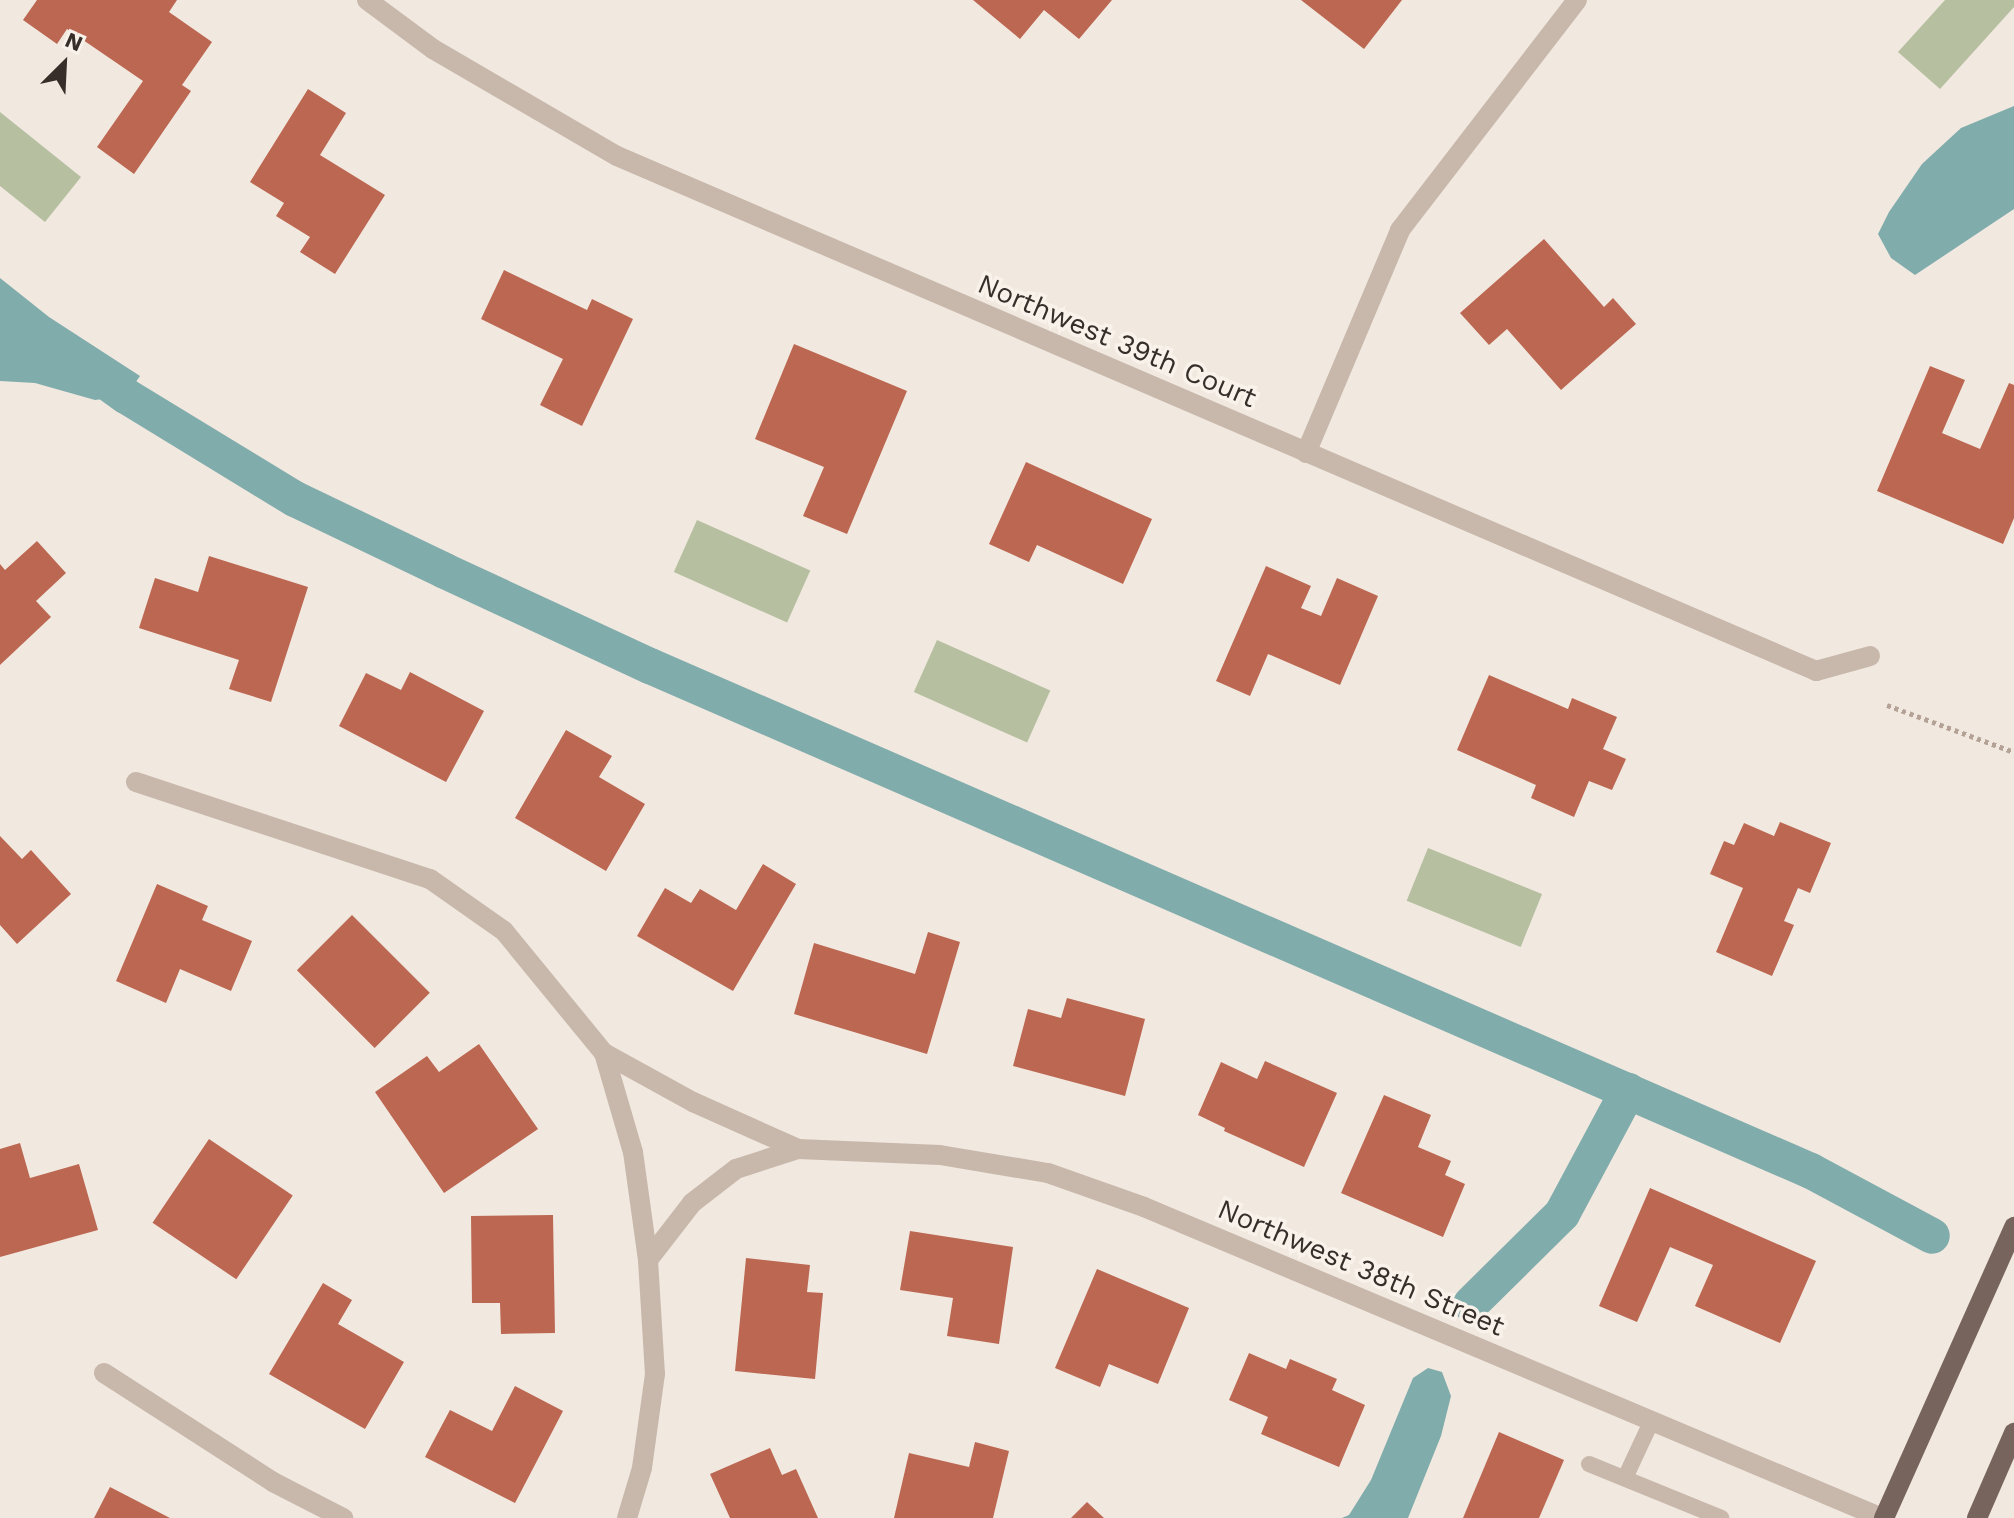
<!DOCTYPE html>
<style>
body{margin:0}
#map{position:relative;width:2014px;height:1518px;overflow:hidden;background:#f1e8df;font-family:"Work Sans",sans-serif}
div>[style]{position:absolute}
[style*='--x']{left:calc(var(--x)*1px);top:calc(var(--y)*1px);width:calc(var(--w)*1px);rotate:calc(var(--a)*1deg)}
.green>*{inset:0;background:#b6bfa0;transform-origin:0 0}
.water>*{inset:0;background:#80acac}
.canal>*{height:36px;margin:-18px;padding:0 18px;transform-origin:18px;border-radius:18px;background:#80acac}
.building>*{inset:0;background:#bc6751;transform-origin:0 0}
.path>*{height:5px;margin-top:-2.5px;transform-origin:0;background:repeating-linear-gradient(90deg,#b4a296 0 4px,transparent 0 8px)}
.service>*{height:16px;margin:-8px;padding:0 8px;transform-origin:8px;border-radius:8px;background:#c8b8ab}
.minor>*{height:20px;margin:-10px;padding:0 10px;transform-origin:10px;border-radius:10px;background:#c8b8ab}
.primary>*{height:20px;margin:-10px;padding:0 10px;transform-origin:10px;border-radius:10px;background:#77645c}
span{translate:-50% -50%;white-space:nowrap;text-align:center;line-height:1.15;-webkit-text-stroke:7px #f9f2eb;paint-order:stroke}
.street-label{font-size:28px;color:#372e2a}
.north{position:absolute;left:24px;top:24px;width:80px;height:80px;-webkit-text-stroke:6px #f9f2eb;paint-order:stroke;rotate:24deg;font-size:22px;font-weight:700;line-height:32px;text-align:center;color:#372e2a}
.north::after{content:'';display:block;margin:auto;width:28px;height:36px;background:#372e2a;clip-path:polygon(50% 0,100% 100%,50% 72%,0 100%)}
</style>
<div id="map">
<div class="green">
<div style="clip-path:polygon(1945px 0,2014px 0,2014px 7px,1940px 89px,1898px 52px)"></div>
<div style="clip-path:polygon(0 112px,81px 177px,45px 222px,0 186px)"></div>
<div style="left:697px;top:520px;width:124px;height:57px;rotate:24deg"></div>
<div style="left:937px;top:640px;width:124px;height:57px;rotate:24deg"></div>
<div style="left:1428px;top:848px;width:123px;height:57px;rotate:22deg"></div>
</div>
<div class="water">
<div style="clip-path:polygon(2014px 106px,2014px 209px,1915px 275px,1891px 258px,1878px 234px,1889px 212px,1922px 164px,1961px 128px)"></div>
<div style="clip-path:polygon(0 278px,49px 317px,140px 376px,126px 396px,95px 400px,35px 383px,0 381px)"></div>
<div style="clip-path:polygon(1428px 1368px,1442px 1372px,1451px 1396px,1441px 1436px,1408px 1518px,1342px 1518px,1349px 1515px,1371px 1480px,1413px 1378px)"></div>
</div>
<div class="canal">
<div style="--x:87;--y:368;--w:48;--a:35.7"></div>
<div style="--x:126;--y:396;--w:198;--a:31.4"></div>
<div style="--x:295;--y:499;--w:166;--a:25.6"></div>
<div style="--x:445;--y:571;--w:226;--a:24.9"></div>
<div style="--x:650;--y:666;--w:1266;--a:23.51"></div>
<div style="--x:1811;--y:1171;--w:137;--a:28.2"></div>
<div style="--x:1471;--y:1304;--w:128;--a:-44.7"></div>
<div style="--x:1562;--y:1214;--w:140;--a:-61.8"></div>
</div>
<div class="building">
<div style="clip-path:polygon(37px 0,177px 0,169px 12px,212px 42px,182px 85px,191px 91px,134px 174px,97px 147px,143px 81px,67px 29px,57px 44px,23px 20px)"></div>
<div style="clip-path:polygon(973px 0,1112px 0,1079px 39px,1044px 10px,1020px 39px)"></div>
<div style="clip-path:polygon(1301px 0,1402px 0,1364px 49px)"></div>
<div style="clip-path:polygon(308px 89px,346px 113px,320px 155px,385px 195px,335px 274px,300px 252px,310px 237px,276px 216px,284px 203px,250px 182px)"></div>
<div style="clip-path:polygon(1544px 239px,1604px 307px,1613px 298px,1636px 324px,1561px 390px,1507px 329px,1489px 345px,1460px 313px)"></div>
<div style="clip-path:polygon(504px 270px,587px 310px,592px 299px,633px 319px,582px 426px,540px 405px,563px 359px,481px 319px)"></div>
<div style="clip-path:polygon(794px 344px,907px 391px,847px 534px,803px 516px,824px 467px,755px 439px)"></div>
<div style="clip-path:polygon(1930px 366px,1965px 380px,1942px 433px,1980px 449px,2009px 383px,2014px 385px,2014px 518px,2003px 544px,1877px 491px)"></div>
<div style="clip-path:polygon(1026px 462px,1152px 519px,1123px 584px,1037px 545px,1029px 562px,989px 544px)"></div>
<div style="clip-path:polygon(37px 541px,66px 573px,36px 601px,51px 617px,0 665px,0 564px,5px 570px)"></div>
<div style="clip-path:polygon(209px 556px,308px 587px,271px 702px,229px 689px,239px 660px,139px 628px,155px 578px,198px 592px)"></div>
<div style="clip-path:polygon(1266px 566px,1311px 586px,1301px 608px,1321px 616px,1337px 578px,1378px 596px,1340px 685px,1268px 654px,1250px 696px,1216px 681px)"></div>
<div style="clip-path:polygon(410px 672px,484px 711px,446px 782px,339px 726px,366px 673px,401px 690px)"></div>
<div style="clip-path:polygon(1489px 675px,1568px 709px,1572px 698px,1617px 717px,1603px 749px,1626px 759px,1612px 790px,1589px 781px,1574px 817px,1531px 798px,1536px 785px,1457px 750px)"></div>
<div style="clip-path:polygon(566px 730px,612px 756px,599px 777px,645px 804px,606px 871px,515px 818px)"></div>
<div style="clip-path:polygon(1780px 822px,1831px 843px,1810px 893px,1798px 888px,1784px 921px,1794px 925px,1772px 976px,1716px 952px,1743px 888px,1710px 874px,1724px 841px,1734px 845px,1744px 823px,1774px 836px)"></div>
<div style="clip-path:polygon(0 836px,22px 859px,31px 850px,71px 894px,17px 944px,0 925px)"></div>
<div style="clip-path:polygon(763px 864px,796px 884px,733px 991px,637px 936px,665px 888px,691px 903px,700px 889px,736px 910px)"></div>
<div style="clip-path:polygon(157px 884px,208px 906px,202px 920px,252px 941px,231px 991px,180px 969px,166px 1003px,116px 981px)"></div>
<div style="left:352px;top:915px;width:110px;height:78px;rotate:45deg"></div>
<div style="clip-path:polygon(928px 932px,960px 942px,927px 1054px,794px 1014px,814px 943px,915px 974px)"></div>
<div style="clip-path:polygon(1067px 998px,1145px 1019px,1125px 1096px,1013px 1066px,1028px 1009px,1061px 1018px)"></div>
<div style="clip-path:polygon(479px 1044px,538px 1129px,444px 1193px,375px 1092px,427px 1056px,439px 1072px)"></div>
<div style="clip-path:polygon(1265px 1061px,1337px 1093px,1304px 1167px,1224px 1131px,1225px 1128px,1198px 1115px,1221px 1062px,1257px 1079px)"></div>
<div style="clip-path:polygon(1384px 1095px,1431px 1115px,1418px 1147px,1451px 1161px,1445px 1175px,1465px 1184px,1443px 1237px,1341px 1193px)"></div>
<div style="left:209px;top:1139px;width:101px;height:101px;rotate:34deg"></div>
<div style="clip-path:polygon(20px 1143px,30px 1178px,79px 1164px,98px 1230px,0 1257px,0 1149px)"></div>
<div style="clip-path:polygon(1650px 1188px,1816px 1261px,1780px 1343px,1695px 1306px,1713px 1265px,1670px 1247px,1637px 1322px,1599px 1306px)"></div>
<div style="clip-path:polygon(553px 1215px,555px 1333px,501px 1334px,500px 1303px,472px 1303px,471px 1216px)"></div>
<div style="clip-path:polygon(910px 1231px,1013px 1247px,999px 1344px,947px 1336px,953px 1298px,900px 1290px)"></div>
<div style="clip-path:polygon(746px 1258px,810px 1265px,807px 1292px,823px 1293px,815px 1379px,735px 1371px)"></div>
<div style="clip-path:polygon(1097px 1269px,1189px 1308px,1158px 1384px,1109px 1364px,1100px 1387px,1055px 1368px)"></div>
<div style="clip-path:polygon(323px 1283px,352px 1300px,338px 1324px,404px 1362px,365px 1429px,269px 1374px)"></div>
<div style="clip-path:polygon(1249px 1353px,1286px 1369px,1290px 1359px,1337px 1379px,1332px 1390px,1365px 1405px,1339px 1467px,1261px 1434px,1268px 1417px,1229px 1400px)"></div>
<div style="clip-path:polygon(515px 1386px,563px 1411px,515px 1503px,425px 1457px,450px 1410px,492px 1431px)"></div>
<div style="clip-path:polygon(1499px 1432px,1564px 1460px,1539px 1518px,1463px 1518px)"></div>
<div style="clip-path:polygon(975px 1442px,1009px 1451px,993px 1518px,894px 1518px,909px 1453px,969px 1467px)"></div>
<div style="clip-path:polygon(770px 1448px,782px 1475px,796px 1469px,818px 1518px,730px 1518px,710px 1474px)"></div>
<div style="clip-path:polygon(110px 1487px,170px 1518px,94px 1518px)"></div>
<div style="clip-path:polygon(1087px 1502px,1104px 1518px,1071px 1518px)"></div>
</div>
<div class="path">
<div style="--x:1887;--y:705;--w:135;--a:20.3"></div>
</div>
<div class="service">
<div style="--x:1589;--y:1464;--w:143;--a:22.2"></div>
<div style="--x:1625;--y:1478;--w:64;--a:-65"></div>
</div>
<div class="minor">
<div style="--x:367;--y:0;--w:82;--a:36.6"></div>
<div style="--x:433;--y:49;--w:213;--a:30.2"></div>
<div style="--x:617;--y:156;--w:1305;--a:23.24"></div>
<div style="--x:1816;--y:671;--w:56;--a:-15.5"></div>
<div style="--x:1306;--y:453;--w:242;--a:-67.1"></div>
<div style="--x:1400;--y:230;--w:290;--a:-52.4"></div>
<div style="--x:136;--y:782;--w:310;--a:18.3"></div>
<div style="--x:430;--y:879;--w:90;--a:35.1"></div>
<div style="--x:504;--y:931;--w:158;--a:50.7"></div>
<div style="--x:604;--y:1053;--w:102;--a:28.8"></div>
<div style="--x:693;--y:1102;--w:115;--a:24.1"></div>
<div style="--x:604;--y:1053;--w:103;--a:73.7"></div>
<div style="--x:633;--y:1152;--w:109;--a:82.1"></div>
<div style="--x:648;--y:1260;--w:114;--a:86.5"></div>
<div style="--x:655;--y:1374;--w:95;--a:97.9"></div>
<div style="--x:642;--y:1468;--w:52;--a:106.7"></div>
<div style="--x:648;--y:1260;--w:72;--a:-52.3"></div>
<div style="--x:692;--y:1203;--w:56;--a:-37.7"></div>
<div style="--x:736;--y:1169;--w:65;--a:-17.9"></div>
<div style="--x:798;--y:1149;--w:142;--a:2.4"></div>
<div style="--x:940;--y:1155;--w:109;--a:9.5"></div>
<div style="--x:1048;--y:1173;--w:102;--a:19.5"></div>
<div style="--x:1144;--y:1207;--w:801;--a:22.85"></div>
<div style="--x:104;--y:1373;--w:201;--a:32.8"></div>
<div style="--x:273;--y:1482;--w:79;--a:27.2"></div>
</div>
<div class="primary">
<div style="--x:1884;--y:1518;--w:319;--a:-65.9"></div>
<div style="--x:1977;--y:1518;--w:93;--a:-66.5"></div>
</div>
<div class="street-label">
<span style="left:1117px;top:341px;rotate:23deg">Northwest 39th Court</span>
<span style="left:1361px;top:1268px;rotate:23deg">Northwest 38th Street</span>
</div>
<div class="north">N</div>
</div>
